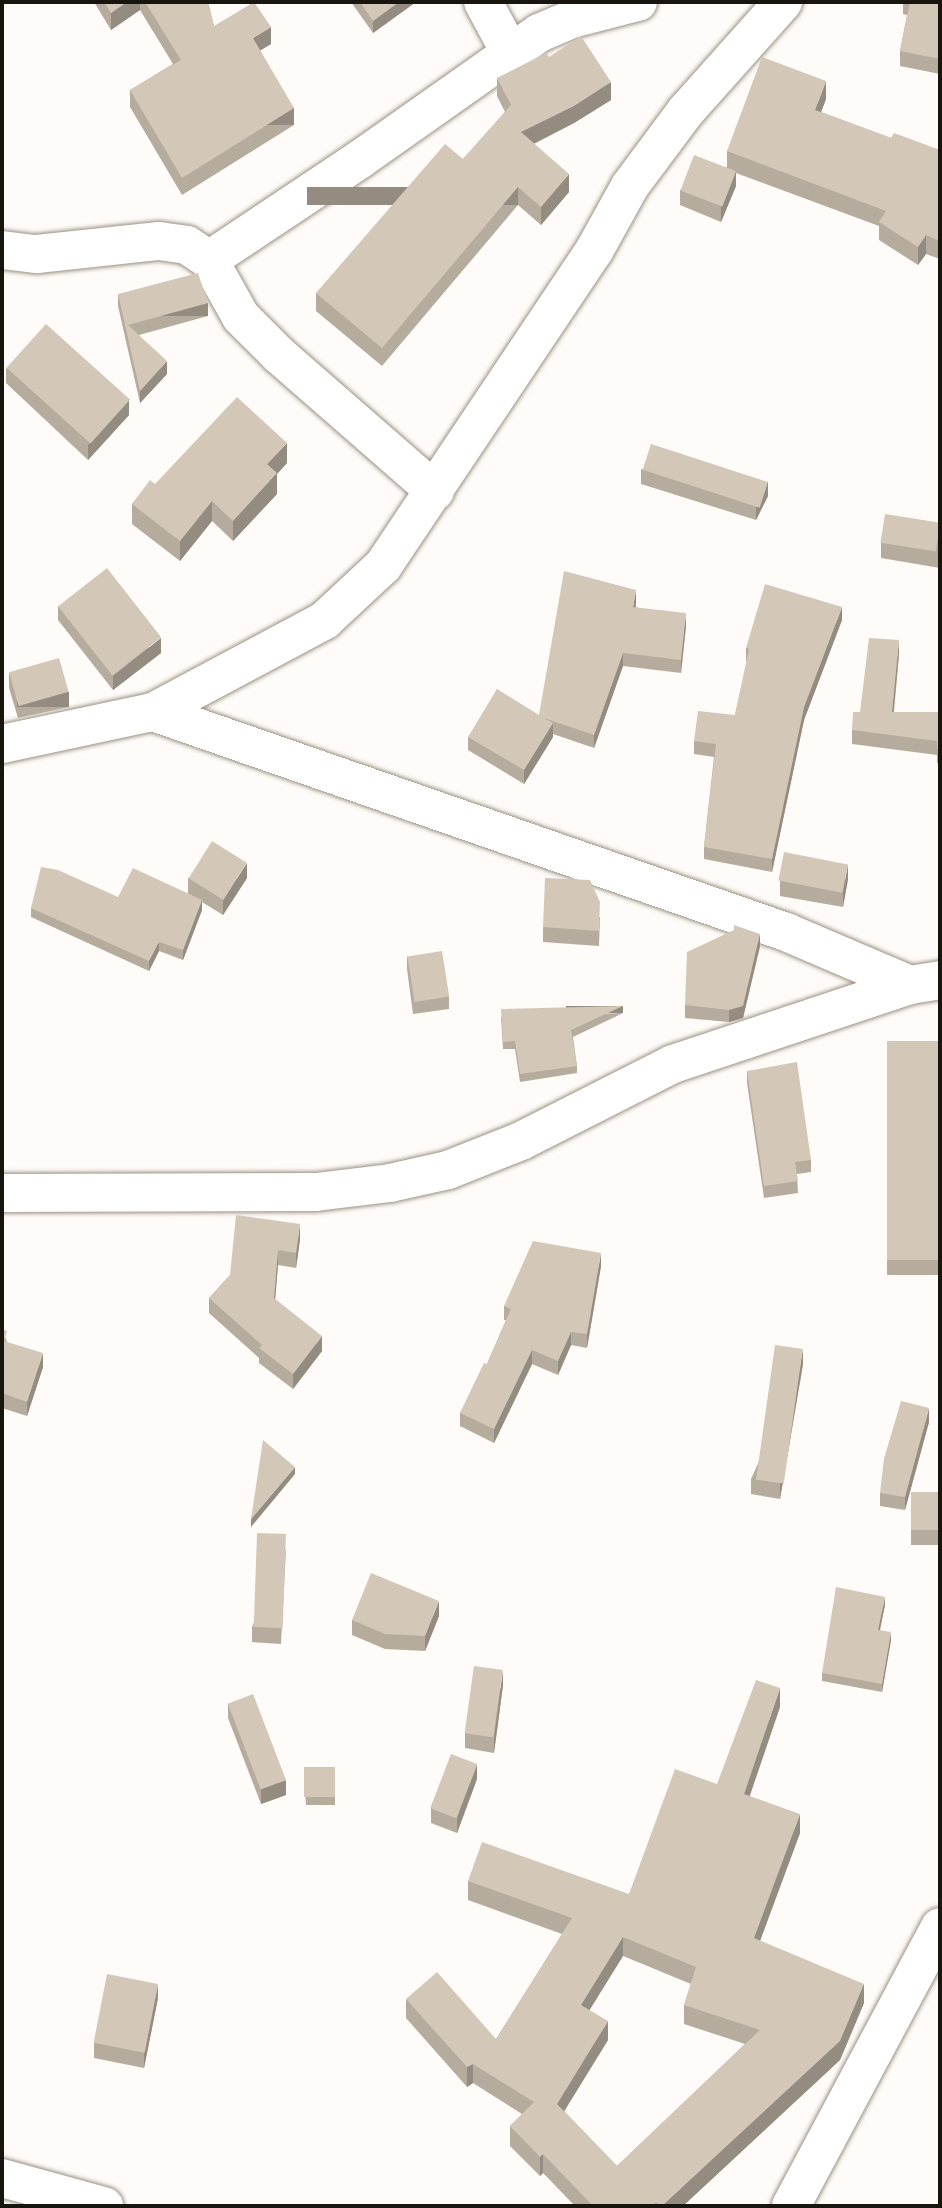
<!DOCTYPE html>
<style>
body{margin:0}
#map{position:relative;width:942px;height:2208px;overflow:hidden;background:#fefbf8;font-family:Karla,sans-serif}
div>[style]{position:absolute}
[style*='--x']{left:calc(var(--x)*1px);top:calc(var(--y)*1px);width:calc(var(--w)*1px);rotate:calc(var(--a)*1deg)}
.roads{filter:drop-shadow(0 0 2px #9b9182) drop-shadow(0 0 2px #9b9182)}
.minor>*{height:38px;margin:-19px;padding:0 19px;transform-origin:19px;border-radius:19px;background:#fff}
.tertiary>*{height:38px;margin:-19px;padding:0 19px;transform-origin:19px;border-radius:19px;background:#fff}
.wall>*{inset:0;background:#b5ac9e;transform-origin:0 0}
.shaded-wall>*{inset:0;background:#948c81;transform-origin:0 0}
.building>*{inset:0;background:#d3c8b8;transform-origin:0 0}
span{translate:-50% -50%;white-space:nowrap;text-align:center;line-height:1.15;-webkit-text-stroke:6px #fff;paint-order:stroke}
.frame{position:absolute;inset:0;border:4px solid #18140e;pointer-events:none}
</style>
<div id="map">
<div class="roads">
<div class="minor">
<div style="--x:483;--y:2;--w:57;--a:61.6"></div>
<div style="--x:2;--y:250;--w:35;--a:7"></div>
<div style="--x:37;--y:254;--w:123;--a:-6.1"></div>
<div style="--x:159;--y:241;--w:28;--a:8"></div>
<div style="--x:187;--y:245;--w:27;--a:34"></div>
<div style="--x:209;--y:260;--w:65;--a:60.7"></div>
<div style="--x:241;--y:317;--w:54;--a:45"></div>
<div style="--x:279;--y:355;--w:207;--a:41.1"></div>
<div style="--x:209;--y:260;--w:180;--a:-33.7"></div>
<div style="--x:359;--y:160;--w:220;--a:-35.2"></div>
<div style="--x:539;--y:33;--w:39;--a:-23"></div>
<div style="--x:575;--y:18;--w:65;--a:-14.3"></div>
<div style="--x:153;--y:712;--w:670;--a:19.16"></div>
<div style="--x:786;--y:932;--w:135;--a:23.1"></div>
<div style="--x:2;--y:744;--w:154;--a:-12"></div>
<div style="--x:153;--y:712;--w:195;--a:-28.1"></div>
<div style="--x:325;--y:620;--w:79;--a:-43"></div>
<div style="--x:383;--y:566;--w:379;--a:-56.2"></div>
<div style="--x:594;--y:251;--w:74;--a:-61"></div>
<div style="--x:630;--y:186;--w:94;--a:-53.3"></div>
<div style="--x:686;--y:111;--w:146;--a:-48.3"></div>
<div style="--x:2;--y:1193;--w:314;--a:-0.2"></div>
<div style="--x:316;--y:1192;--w:75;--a:-6.9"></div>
<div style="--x:390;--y:1183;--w:59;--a:-12.6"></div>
<div style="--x:448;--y:1170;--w:79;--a:-21.7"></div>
<div style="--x:521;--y:1141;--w:170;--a:-26.9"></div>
<div style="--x:673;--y:1064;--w:250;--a:-18.4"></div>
<div style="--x:910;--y:985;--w:30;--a:-9"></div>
<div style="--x:791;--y:2206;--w:316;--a:-61.9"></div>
</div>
<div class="tertiary">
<div style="--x:2;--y:2178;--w:106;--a:15.4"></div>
</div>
</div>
<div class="wall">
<div style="clip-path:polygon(94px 2px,208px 2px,214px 26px,271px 44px,260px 50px,294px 125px,182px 195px,130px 107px,130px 90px,173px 64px,140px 10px,111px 30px)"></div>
<div style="clip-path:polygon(351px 2px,416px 2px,373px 33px)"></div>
<div style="clip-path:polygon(903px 2px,940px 2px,940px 74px,900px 66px,900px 51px,907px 15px,903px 14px)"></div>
<div style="clip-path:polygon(549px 57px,611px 100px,574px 123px,534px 144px,569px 192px,541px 225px,518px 205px,382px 366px,316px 311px,316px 293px,463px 159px,505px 112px,497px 96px,497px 78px)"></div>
<div style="clip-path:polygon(826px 99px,821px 112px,891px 138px,940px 150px,940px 259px,926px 254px,918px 265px,879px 240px,879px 226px,736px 173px,736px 186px,721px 222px,680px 205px,680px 190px,727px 167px,727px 151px)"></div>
<div style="clip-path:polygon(118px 294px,208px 316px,139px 335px,167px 374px,140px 403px,118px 306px)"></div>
<div style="clip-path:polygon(6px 368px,129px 415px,88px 460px,6px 383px)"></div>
<div style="clip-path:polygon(287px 463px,277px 474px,277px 494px,233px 541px,212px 521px,180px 561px,132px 524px,132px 504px,155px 484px)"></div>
<div style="clip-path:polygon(641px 469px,768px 496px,756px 520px,641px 484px)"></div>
<div style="clip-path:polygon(940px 523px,940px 568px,881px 558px,881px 543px)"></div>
<div style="clip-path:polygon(636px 603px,636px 607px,686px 626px,681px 673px,623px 666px,594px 748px,553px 734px,553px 737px,524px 784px,468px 750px,468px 737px,539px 715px)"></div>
<div style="clip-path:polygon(58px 606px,161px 653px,113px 690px,58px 620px)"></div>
<div style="clip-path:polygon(842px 620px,804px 720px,772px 872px,704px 859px,704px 847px,714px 757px,694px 754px,694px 741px,735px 715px,747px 661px,746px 661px,746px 648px)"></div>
<div style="clip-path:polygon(899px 654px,894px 712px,940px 712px,940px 763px,937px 763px,937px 755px,852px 744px,852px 730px,860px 712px)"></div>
<div style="clip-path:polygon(9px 673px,69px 707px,18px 718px,9px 688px)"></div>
<div style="clip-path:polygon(188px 878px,247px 878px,223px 915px,202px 902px,202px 910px,183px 960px,159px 951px,149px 971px,31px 917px,31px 908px,118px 897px,188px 893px)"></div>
<div style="clip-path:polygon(848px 879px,843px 907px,780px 896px,780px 881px)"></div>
<div style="clip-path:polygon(600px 917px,599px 946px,543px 942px,543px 927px)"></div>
<div style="clip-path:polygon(760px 946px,743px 1018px,729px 1022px,685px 1018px,685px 1005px)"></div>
<div style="clip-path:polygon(407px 956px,449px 996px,449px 1009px,413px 1014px,407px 969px)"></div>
<div style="clip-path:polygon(623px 1013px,573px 1037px,577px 1066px,577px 1073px,520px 1082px,515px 1049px,503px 1049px,501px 1017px)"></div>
<div style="left:887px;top:1041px;width:53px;height:234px"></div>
<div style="clip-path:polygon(747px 1071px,811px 1160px,811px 1172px,797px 1174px,798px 1193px,764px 1198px,747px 1083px)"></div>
<div style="clip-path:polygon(300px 1239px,296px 1268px,278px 1265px,275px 1299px,322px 1351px,293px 1389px,259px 1363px,259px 1358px,209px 1313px,209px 1298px,230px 1275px)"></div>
<div style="clip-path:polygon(601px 1266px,587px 1348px,571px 1345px,558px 1375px,532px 1364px,494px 1443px,460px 1426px,460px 1413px,487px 1364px,506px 1320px,504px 1320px,504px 1306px)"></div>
<div style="clip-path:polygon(2px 1329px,7px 1342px,43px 1367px,27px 1416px,2px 1408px)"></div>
<div style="clip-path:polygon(803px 1364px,780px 1499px,751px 1494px,751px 1479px)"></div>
<div style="clip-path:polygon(929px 1422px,905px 1510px,880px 1506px,880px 1493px)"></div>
<div style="left:911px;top:1492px;width:29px;height:53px"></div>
<div style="clip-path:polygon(286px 1549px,281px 1644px,252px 1642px,252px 1627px)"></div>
<div style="clip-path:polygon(885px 1605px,880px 1630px,891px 1640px,882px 1692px,822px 1681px,822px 1673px)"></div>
<div style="clip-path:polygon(439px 1616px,425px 1651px,385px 1649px,352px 1635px,352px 1620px)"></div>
<div style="clip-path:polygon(503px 1685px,494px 1753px,465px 1748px,465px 1733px)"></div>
<div style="clip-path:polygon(228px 1703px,286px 1795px,261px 1804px,228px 1718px)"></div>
<div style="clip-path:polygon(evenodd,780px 1707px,749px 1796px,800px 1833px,760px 1941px,864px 2003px,840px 2060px,683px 2206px,575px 2206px,543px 2173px,540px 2176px,510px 2146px,510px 2126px,522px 2114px,473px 2083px,467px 2087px,406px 2018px,406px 1999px,496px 2039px,562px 1934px,468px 1900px,468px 1881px,629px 1894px,780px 1707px,623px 1956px,691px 1984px,684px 2005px,684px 2024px,745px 2044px,617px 2166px,564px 2111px,608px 2040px,589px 2010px,623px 1956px)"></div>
<div style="clip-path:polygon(335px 1767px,335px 1805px,306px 1805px,304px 1775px)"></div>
<div style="clip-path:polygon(477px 1779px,457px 1833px,431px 1823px,431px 1808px)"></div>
<div style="clip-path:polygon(158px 1998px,144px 2068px,94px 2058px,94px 2043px)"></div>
</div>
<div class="shaded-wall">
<div style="clip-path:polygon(127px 2px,140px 2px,140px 10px,111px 30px,111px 13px)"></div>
<div style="clip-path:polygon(399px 2px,416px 2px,373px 33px,373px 21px)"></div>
<div style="clip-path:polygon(271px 27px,271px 44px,253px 55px,253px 38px)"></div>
<div style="clip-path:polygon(826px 81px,826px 99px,815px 128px,815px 110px)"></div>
<div style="clip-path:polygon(611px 82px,611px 100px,574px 123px,521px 150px,521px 132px)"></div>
<div style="left:294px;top:108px;width:17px;height:132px;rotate:90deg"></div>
<div style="clip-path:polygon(736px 171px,736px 186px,721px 222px,721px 207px)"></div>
<div style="clip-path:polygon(569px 174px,569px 192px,541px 225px,541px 207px)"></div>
<div style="left:518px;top:187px;width:18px;height:211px;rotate:90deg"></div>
<div style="clip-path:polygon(926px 235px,926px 254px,918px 265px,918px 247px)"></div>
<div style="left:208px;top:303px;width:13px;height:83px;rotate:90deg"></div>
<div style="clip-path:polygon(167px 361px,167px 374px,140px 403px,140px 391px)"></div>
<div style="clip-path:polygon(129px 400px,129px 415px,88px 460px,88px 445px)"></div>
<div style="clip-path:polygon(287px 443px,287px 463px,277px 474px,277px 494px,233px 541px,233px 521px,267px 464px)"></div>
<div style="clip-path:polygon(768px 481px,768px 496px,756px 520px,756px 505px)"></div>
<div style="clip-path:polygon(212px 501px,212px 521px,180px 561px,180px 541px)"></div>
<div style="clip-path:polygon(636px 590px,636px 603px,633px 620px,633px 607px)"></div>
<div style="clip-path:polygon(842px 607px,842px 620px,804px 720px,772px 872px,772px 859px,804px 707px)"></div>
<div style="clip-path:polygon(686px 613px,686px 626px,681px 673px,681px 660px)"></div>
<div style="clip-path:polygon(161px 638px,161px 653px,113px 690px,113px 676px)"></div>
<div style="clip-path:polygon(899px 640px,899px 654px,892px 726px,892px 712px)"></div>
<div style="clip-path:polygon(623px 653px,623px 666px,594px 748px,594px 735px)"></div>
<div style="left:69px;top:692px;width:15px;height:52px;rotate:90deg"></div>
<div style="clip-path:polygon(553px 723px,553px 737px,524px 784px,524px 770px)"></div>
<div style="clip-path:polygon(247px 863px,247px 878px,223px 915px,223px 900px)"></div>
<div style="clip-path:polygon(848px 864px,848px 879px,843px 907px,843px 892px)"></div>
<div style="clip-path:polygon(202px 900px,202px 910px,183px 960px,183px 950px)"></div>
<div style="clip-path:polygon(760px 934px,760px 946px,743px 1018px,729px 1022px,729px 1010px)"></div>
<div style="clip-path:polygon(159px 942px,159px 951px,149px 971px,149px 961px)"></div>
<div style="left:623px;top:1006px;width:7px;height:57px;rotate:90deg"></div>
<div style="clip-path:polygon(300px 1224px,300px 1239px,296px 1268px,296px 1253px)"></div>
<div style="clip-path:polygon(278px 1250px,278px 1265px,274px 1313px,274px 1298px)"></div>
<div style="clip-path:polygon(601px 1253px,601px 1266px,587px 1348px,587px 1334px)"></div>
<div style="clip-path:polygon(571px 1332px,571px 1345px,558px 1375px,558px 1361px)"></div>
<div style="clip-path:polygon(322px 1336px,322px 1351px,293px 1389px,293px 1374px)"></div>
<div style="clip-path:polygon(803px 1349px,803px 1364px,780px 1499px,780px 1484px)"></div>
<div style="clip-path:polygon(532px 1350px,532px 1364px,494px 1443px,494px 1429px)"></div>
<div style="clip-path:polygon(43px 1353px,43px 1367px,27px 1416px,27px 1402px)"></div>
<div style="clip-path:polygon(929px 1408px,929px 1422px,905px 1510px,905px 1497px)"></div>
<div style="clip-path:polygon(295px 1467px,295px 1474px,251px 1527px,251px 1519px)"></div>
<div style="clip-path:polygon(885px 1597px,885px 1605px,878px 1638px,878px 1630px)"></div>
<div style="clip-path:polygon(439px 1601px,439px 1616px,425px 1651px,425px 1636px)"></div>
<div style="clip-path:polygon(891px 1632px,891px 1640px,882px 1692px,882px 1684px)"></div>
<div style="clip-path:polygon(503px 1670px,503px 1685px,494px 1753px,494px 1738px)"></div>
<div style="clip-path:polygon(780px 1688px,780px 1707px,744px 1813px,744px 1794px)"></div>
<div style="clip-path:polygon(477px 1764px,477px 1779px,457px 1833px,457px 1818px)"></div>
<div style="clip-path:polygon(286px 1780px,286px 1795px,261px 1804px,261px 1789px)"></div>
<div style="clip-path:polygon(800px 1814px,800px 1833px,754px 1957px,754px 1938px)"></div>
<div style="clip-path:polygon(623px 1937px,623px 1956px,581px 2024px,581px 2005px)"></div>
<div style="clip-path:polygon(158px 1984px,158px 1998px,144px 2068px,144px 2053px)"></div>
<div style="clip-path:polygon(864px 1984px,864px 2003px,840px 2060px,683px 2206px,662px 2206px)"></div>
<div style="clip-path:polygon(608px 2021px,608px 2040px,557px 2123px,557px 2104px)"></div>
<div style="clip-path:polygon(473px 2064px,473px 2083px,467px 2087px,467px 2067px)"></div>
<div style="clip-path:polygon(543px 2154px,543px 2173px,540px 2176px,540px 2157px)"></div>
</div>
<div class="building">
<div style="clip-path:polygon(104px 2px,127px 2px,111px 13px)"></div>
<div style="clip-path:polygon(145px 2px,208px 2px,214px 26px,254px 2px,271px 27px,253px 38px,294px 108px,182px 178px,130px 90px,181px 60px)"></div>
<div style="clip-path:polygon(360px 2px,399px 2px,373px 21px)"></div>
<div style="clip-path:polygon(910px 2px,940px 2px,940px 59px,900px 51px)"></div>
<div style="clip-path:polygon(581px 36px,611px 82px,574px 106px,521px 132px,569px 174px,541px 207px,518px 187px,382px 348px,316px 293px,445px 144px,463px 159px,511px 105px,497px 78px,546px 53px,549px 57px)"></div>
<div style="clip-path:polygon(762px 57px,826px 81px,815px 110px,891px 138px,894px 133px,940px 150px,940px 241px,926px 235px,918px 247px,879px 222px,886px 211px,727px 151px)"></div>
<div style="left:694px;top:155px;width:45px;height:38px;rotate:21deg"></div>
<div style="clip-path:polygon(198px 273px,208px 303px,128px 325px,167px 361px,140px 391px,118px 294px)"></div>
<div style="left:46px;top:324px;width:113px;height:59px;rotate:42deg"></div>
<div style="clip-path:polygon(237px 397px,287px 443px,267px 464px,277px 473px,233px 521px,212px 501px,180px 541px,132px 504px,150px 480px,155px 484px)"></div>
<div style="left:651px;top:444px;width:123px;height:27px;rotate:18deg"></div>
<div style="left:885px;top:514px;width:56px;height:29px;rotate:9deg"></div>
<div style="left:107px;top:568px;width:88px;height:62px;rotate:52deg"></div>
<div style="clip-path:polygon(564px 571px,636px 590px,633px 607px,686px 613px,681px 660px,623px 653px,594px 735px,544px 718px,553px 723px,524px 770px,468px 737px,497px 689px,539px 715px)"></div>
<div style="clip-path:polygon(765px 584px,842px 607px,804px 707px,772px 859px,704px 847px,716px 744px,694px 741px,698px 711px,735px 715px,749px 649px,746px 648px)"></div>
<div style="clip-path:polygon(869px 638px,899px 640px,892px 712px,940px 712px,940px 749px,937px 749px,937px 741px,852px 730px,853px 712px,860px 712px)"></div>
<div style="left:59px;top:658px;width:35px;height:52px;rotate:74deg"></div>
<div style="left:212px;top:841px;width:41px;height:44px;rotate:32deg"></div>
<div style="left:784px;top:852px;width:65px;height:29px;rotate:11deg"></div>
<div style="clip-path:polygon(41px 867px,58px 870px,118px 897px,133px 868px,202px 900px,183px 950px,159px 942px,149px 961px,31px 908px)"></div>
<div style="clip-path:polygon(545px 878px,590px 880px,600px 902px,599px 931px,543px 927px)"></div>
<div style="clip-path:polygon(734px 925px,760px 934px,743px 1006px,729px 1010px,685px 1005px,687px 952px,734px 930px)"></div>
<div style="left:442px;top:951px;width:46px;height:35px;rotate:81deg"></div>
<div style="clip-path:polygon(623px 1006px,571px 1030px,577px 1066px,520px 1074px,515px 1041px,503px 1042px,501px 1009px)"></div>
<div style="left:887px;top:1041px;width:53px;height:219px"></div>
<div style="clip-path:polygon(797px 1062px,811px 1160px,795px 1162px,798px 1181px,764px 1186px,747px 1071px)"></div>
<div style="clip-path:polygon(236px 1215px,300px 1224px,296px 1253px,278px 1250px,274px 1298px,322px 1336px,293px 1374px,259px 1348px,262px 1345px,209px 1298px,230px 1275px)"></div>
<div style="clip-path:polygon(533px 1241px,601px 1253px,587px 1334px,571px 1332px,558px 1361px,532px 1350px,494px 1429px,460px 1413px,484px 1363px,487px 1364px,511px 1309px,504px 1306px)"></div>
<div style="clip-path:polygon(2px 1329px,7px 1331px,4px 1341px,43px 1353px,27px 1402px,2px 1393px)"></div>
<div style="left:775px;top:1345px;width:28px;height:136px;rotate:8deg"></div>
<div style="clip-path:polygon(901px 1401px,929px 1408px,905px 1497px,880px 1493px,884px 1459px)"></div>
<div style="clip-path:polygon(263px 1440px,295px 1467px,251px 1519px)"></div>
<div style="left:911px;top:1492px;width:29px;height:38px"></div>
<div style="left:257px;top:1533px;width:29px;height:94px;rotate:2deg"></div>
<div style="clip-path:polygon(371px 1573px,439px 1601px,425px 1636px,385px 1634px,352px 1620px)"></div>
<div style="clip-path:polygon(836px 1587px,885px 1597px,878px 1630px,891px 1632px,882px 1684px,822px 1673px)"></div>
<div style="left:474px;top:1666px;width:29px;height:68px;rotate:8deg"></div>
<div style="clip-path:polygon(evenodd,756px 1680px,780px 1688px,744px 1794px,800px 1814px,754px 1938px,864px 1984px,840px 2041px,662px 2206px,660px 2206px,656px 2202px,652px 2206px,593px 2206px,543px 2154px,540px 2157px,510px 2126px,534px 2102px,473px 2064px,467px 2067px,406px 1999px,437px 1972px,496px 2039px,572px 1918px,468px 1881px,482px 1842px,629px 1894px,675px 1769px,717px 1784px,756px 1680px,623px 1937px,696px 1967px,684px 2005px,760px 2030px,617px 2166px,557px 2104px,608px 2021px,581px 2005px,623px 1937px)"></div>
<div style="left:253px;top:1694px;width:92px;height:27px;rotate:69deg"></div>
<div style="left:451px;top:1754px;width:28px;height:58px;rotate:21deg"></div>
<div style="left:304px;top:1767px;width:31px;height:30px"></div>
<div style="left:107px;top:1974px;width:52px;height:70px;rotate:11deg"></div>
</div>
<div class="frame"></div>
</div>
